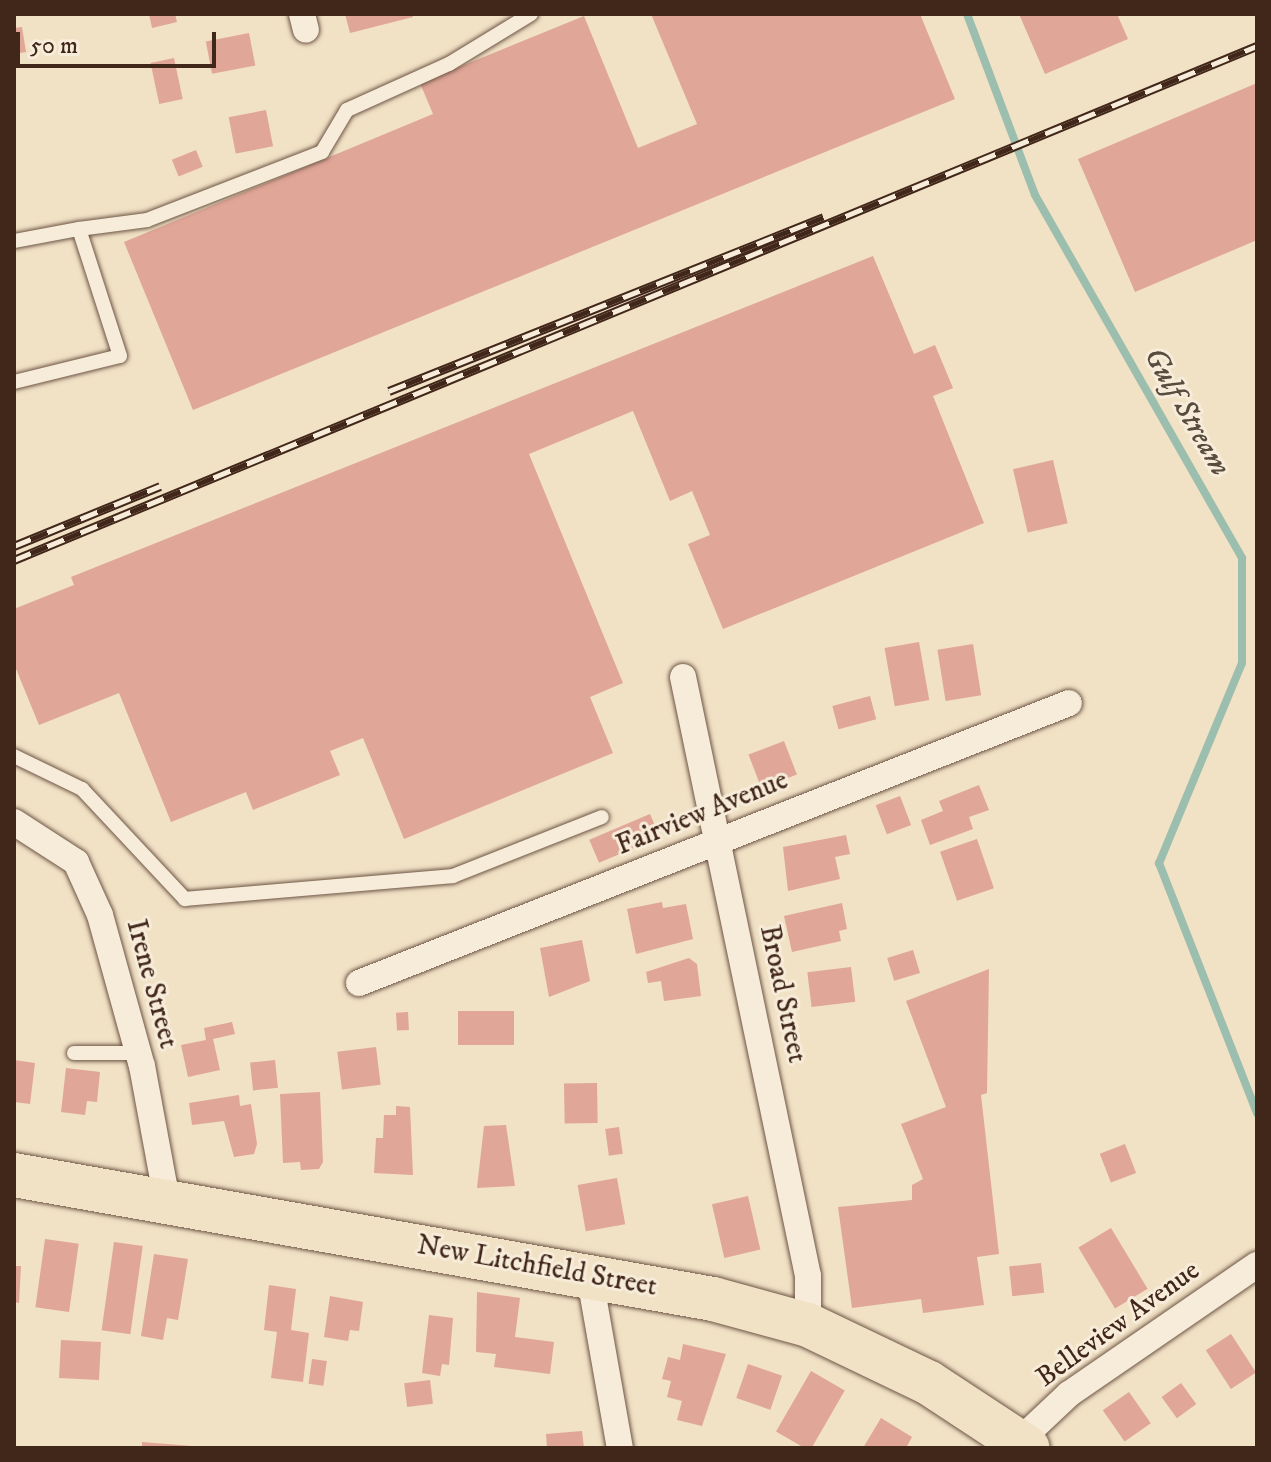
<!DOCTYPE html>
<style>
body{margin:0}
#map{position:relative;width:1271px;height:1462px;overflow:hidden;background:#f1e1c5;font-family:"IM FELL DW Pica",serif}
div>[style]{position:absolute}
[style*='--x']{left:calc(var(--x)*1px);top:calc(var(--y)*1px);width:calc(var(--w)*1px);rotate:calc(var(--a)*1deg)}
.stream>*{height:8px;margin:-4px;padding:0 4px;transform-origin:4px;border-radius:4px;background:#9cbeae}
.building>*{inset:0;background:#e0a698;transform-origin:0 0}
.roads{filter:drop-shadow(0 0 2px #6d5545) drop-shadow(0 0 2px #6d5545)}
.service>*{height:14px;margin:-7px;padding:0 7px;transform-origin:7px;border-radius:7px;background:#f6ecd9}
.minor>*{height:26px;margin:-13px;padding:0 13px;transform-origin:13px;border-radius:13px;background:#f6ecd9}
.trunk>*{height:44px;margin:-22px;padding:0 22px;transform-origin:22px;border-radius:22px;background:#f1e1c5}
.rail>*{height:9px;margin-top:-4.5px;transform-origin:0;background:repeating-linear-gradient(90deg,#f6ecd9 0 18px,#41261a 0 36px);box-sizing:border-box;border-block:2px solid #41261a}
span{translate:-50% -50%;white-space:nowrap;text-align:center;line-height:1.15;-webkit-text-stroke:6px #f6ecd9;paint-order:stroke}
.street-label{font-size:28px;color:#41261a}
.water-label{font-size:30px;color:#584c3f;font-style:italic}
.frame{position:absolute;inset:0;border:16px solid #41261a;pointer-events:none}
.scale{position:absolute;left:16px;top:32px;width:200px;height:36px;box-sizing:border-box;border:4px solid #41261a;border-top:0;padding-left:10px;font-size:24px;line-height:28px;white-space:nowrap;color:#41261a;-webkit-text-stroke:6px #f6ecd9;paint-order:stroke}
</style>
<div id="map">
<div class="stream">
<div style="--x:967;--y:14;--w:193;--a:69.4"></div>
<div style="--x:1035;--y:195;--w:418;--a:60.3"></div>
<div style="--x:1242;--y:558;--w:105;--a:90"></div>
<div style="--x:1242;--y:663;--w:217;--a:112.5"></div>
<div style="--x:1159;--y:863;--w:269;--a:68.6"></div>
</div>
<div class="building">
<div style="clip-path:polygon(149px 14px,175px 14px,177px 22px,152px 28px)"></div>
<div style="clip-path:polygon(345px 14px,412px 14px,413px 17px,350px 33px)"></div>
<div style="clip-path:polygon(651px 14px,920px 14px,955px 99px,193px 410px,124px 242px,433px 114px,420px 83px,584px 16px,638px 148px,697px 124px)"></div>
<div style="clip-path:polygon(1019px 14px,1117px 14px,1128px 39px,1045px 74px)"></div>
<div style="clip-path:polygon(22px 27px,26px 52px,14px 54px,14px 28px)"></div>
<div style="left:249px;top:33px;width:33px;height:44px;rotate:79deg"></div>
<div style="left:174px;top:58px;width:42px;height:24px;rotate:78deg"></div>
<div style="clip-path:polygon(1257px 83px,1257px 240px,1135px 292px,1078px 159px)"></div>
<div style="left:266px;top:110px;width:37px;height:38px;rotate:79deg"></div>
<div style="left:196px;top:150px;width:18px;height:26px;rotate:68deg"></div>
<div style="clip-path:polygon(873px 256px,914px 354px,935px 345px,953px 388px,933px 396px,984px 523px,723px 629px,688px 544px,710px 535px,692px 491px,670px 501px,633px 411px,529px 454px,623px 683px,590px 697px,613px 753px,404px 839px,363px 738px,330px 751px,340px 775px,253px 810px,246px 792px,171px 822px,119px 693px,39px 725px,14px 664px,14px 609px,74px 585px,71px 577px)"></div>
<div style="left:1053px;top:460px;width:65px;height:41px;rotate:77deg"></div>
<div style="left:919px;top:642px;width:59px;height:35px;rotate:80deg"></div>
<div style="left:973px;top:644px;width:52px;height:36px;rotate:81deg"></div>
<div style="left:870px;top:696px;width:24px;height:39px;rotate:75deg"></div>
<div style="left:784px;top:741px;width:36px;height:38px;rotate:69deg"></div>
<div style="clip-path:polygon(979px 785px,989px 810px,969px 817px,973px 829px,930px 845px,921px 820px,943px 811px,939px 801px)"></div>
<div style="left:900px;top:796px;width:31px;height:26px;rotate:69deg"></div>
<div style="left:650px;top:814px;width:25px;height:66px;rotate:67deg"></div>
<div style="clip-path:polygon(846px 835px,850px 854px,835px 857px,840px 879px,788px 891px,783px 847px)"></div>
<div style="left:977px;top:839px;width:52px;height:39px;rotate:71deg"></div>
<div style="clip-path:polygon(662px 902px,663px 908px,686px 904px,693px 939px,636px 954px,627px 909px)"></div>
<div style="clip-path:polygon(842px 903px,847px 929px,839px 931px,841px 941px,792px 952px,784px 916px)"></div>
<div style="clip-path:polygon(582px 940px,590px 981px,549px 997px,540px 948px)"></div>
<div style="left:913px;top:950px;width:24px;height:27px;rotate:73deg"></div>
<div style="clip-path:polygon(689px 958px,697px 964px,701px 996px,664px 1001px,661px 981px,648px 983px,646px 972px)"></div>
<div style="left:851px;top:967px;width:35px;height:44px;rotate:83deg"></div>
<div style="clip-path:polygon(989px 969px,987px 1093px,981px 1095px,999px 1254px,977px 1257px,984px 1305px,923px 1313px,921px 1299px,852px 1308px,838px 1207px,912px 1200px,912px 1185px,923px 1179px,901px 1124px,946px 1107px,906px 1001px)"></div>
<div style="left:458px;top:1011px;width:56px;height:34px"></div>
<div style="left:408px;top:1012px;width:18px;height:12px;rotate:87deg"></div>
<div style="clip-path:polygon(232px 1022px,235px 1034px,213px 1039px,220px 1070px,188px 1077px,181px 1045px,206px 1040px,204px 1028px)"></div>
<div style="left:376px;top:1047px;width:38px;height:39px;rotate:83deg"></div>
<div style="clip-path:polygon(14px 1060px,35px 1063px,30px 1104px,14px 1102px)"></div>
<div style="left:275px;top:1060px;width:28px;height:25px;rotate:84deg"></div>
<div style="clip-path:polygon(66px 1068px,100px 1072px,97px 1102px,87px 1101px,85px 1115px,61px 1112px)"></div>
<div style="left:597px;top:1083px;width:40px;height:33px;rotate:89deg"></div>
<div style="clip-path:polygon(320px 1092px,323px 1162px,319px 1169px,301px 1170px,300px 1162px,283px 1163px,280px 1094px)"></div>
<div style="clip-path:polygon(239px 1095px,240px 1106px,251px 1104px,257px 1144px,254px 1154px,234px 1157px,224px 1121px,192px 1125px,189px 1103px)"></div>
<div style="clip-path:polygon(396px 1106px,410px 1107px,413px 1175px,374px 1173px,376px 1138px,383px 1138px,384px 1115px,396px 1115px)"></div>
<div style="clip-path:polygon(506px 1125px,515px 1186px,477px 1188px,484px 1126px)"></div>
<div style="left:619px;top:1127px;width:27px;height:14px;rotate:82deg"></div>
<div style="left:1125px;top:1144px;width:31px;height:27px;rotate:69deg"></div>
<div style="left:617px;top:1178px;width:47px;height:40px;rotate:80deg"></div>
<div style="left:748px;top:1196px;width:55px;height:37px;rotate:77deg"></div>
<div style="left:1111px;top:1228px;width:71px;height:38px;rotate:59deg"></div>
<div style="left:45px;top:1239px;width:34px;height:69px;rotate:8deg"></div>
<div style="left:114px;top:1242px;width:29px;height:89px;rotate:8deg"></div>
<div style="clip-path:polygon(154px 1254px,188px 1259px,178px 1320px,167px 1318px,163px 1340px,141px 1336px)"></div>
<div style="left:1041px;top:1263px;width:30px;height:32px;rotate:84deg"></div>
<div style="clip-path:polygon(14px 1266px,21px 1266px,19px 1303px,14px 1302px)"></div>
<div style="clip-path:polygon(269px 1285px,296px 1289px,291px 1330px,309px 1333px,303px 1382px,271px 1378px,277px 1332px,264px 1330px)"></div>
<div style="clip-path:polygon(477px 1292px,520px 1298px,515px 1337px,554px 1342px,550px 1374px,494px 1367px,496px 1354px,476px 1352px)"></div>
<div style="clip-path:polygon(330px 1296px,363px 1302px,359px 1331px,350px 1330px,348px 1341px,324px 1337px)"></div>
<div style="clip-path:polygon(429px 1315px,453px 1318px,449px 1365px,442px 1364px,440px 1376px,422px 1373px)"></div>
<div style="left:1231px;top:1334px;width:46px;height:30px;rotate:57deg"></div>
<div style="left:61px;top:1340px;width:40px;height:38px;rotate:3deg"></div>
<div style="clip-path:polygon(683px 1344px,726px 1354px,702px 1426px,677px 1420px,682px 1401px,667px 1397px,671px 1381px,662px 1379px,668px 1357px,680px 1360px)"></div>
<div style="left:312px;top:1359px;width:15px;height:25px;rotate:8deg"></div>
<div style="left:748px;top:1364px;width:36px;height:36px;rotate:19deg"></div>
<div style="left:811px;top:1371px;width:39px;height:70px;rotate:30deg"></div>
<div style="left:430px;top:1380px;width:24px;height:26px;rotate:83deg"></div>
<div style="left:1181px;top:1383px;width:26px;height:24px;rotate:54deg"></div>
<div style="left:1129px;top:1392px;width:38px;height:32px;rotate:55deg"></div>
<div style="clip-path:polygon(881px 1418px,912px 1437px,906px 1448px,863px 1448px)"></div>
<div style="clip-path:polygon(582px 1431px,584px 1448px,547px 1448px,546px 1434px)"></div>
<div style="clip-path:polygon(142px 1442px,192px 1446px,192px 1448px,142px 1448px)"></div>
</div>
<div class="roads">
<div class="service">
<div style="--x:14;--y:241;--w:66;--a:-10.5"></div>
<div style="--x:14;--y:382;--w:109;--a:-13.8"></div>
<div style="--x:120;--y:356;--w:133;--a:-107.9"></div>
<div style="--x:79;--y:229;--w:69;--a:-7.5"></div>
<div style="--x:147;--y:220;--w:188;--a:-21.2"></div>
<div style="--x:322;--y:152;--w:49;--a:-59.2"></div>
<div style="--x:347;--y:110;--w:112;--a:-24.3"></div>
<div style="--x:449;--y:64;--w:96;--a:-31.4"></div>
<div style="--x:14;--y:756;--w:76;--a:25.9"></div>
<div style="--x:82;--y:789;--w:151;--a:46.9"></div>
<div style="--x:185;--y:899;--w:269;--a:-4.9"></div>
<div style="--x:453;--y:876;--w:160;--a:-21.6"></div>
<div style="--x:74;--y:1053;--w:64;--a:0"></div>
</div>
<div class="minor">
<div style="--x:302;--y:14;--w:16;--a:76"></div>
<div style="--x:683;--y:677;--w:612;--a:78.21"></div>
<div style="--x:808;--y:1276;--w:49;--a:90"></div>
<div style="--x:14;--y:822;--w:74;--a:32.8"></div>
<div style="--x:76;--y:862;--w:58;--a:65.6"></div>
<div style="--x:100;--y:915;--w:157;--a:74.5"></div>
<div style="--x:142;--y:1066;--w:137;--a:79.5"></div>
<div style="--x:359;--y:983;--w:763;--a:-21.52"></div>
<div style="--x:589;--y:1273;--w:178;--a:80"></div>
<div style="--x:1020;--y:1440;--w:67;--a:-43.2"></div>
<div style="--x:1069;--y:1394;--w:228;--a:-34.5"></div>
</div>
<div class="trunk">
<div style="--x:14;--y:1175;--w:710;--a:10.06"></div>
<div style="--x:713;--y:1299;--w:98;--a:15.3"></div>
<div style="--x:808;--y:1325;--w:134;--a:25.6"></div>
<div style="--x:929;--y:1383;--w:118;--a:33.3"></div>
</div>
</div>
<div class="rail">
<div style="--x:389;--y:391;--w:468;--a:-21.8"></div>
<div style="--x:14;--y:546;--w:158;--a:-22.3"></div>
<div style="--x:14;--y:560;--w:1345;--a:-22.47"></div>
</div>
<div class="street-label">
<span style="left:702px;top:813px;rotate:-22deg">Fairview Avenue</span>
<span style="left:152px;top:984px;rotate:75deg">Irene Street</span>
<span style="left:783px;top:994px;rotate:78deg">Broad Street</span>
<span style="left:537px;top:1266px;rotate:10deg">New Litchfield Street</span>
<span style="left:1118px;top:1324px;rotate:-36deg">Belleview Avenue</span>
</div>
<div class="water-label">
<span style="left:1186px;top:412px;rotate:60deg">Gulf Stream</span>
</div>
<div class="frame"></div>
<div class="scale">50 m</div>
</div>
